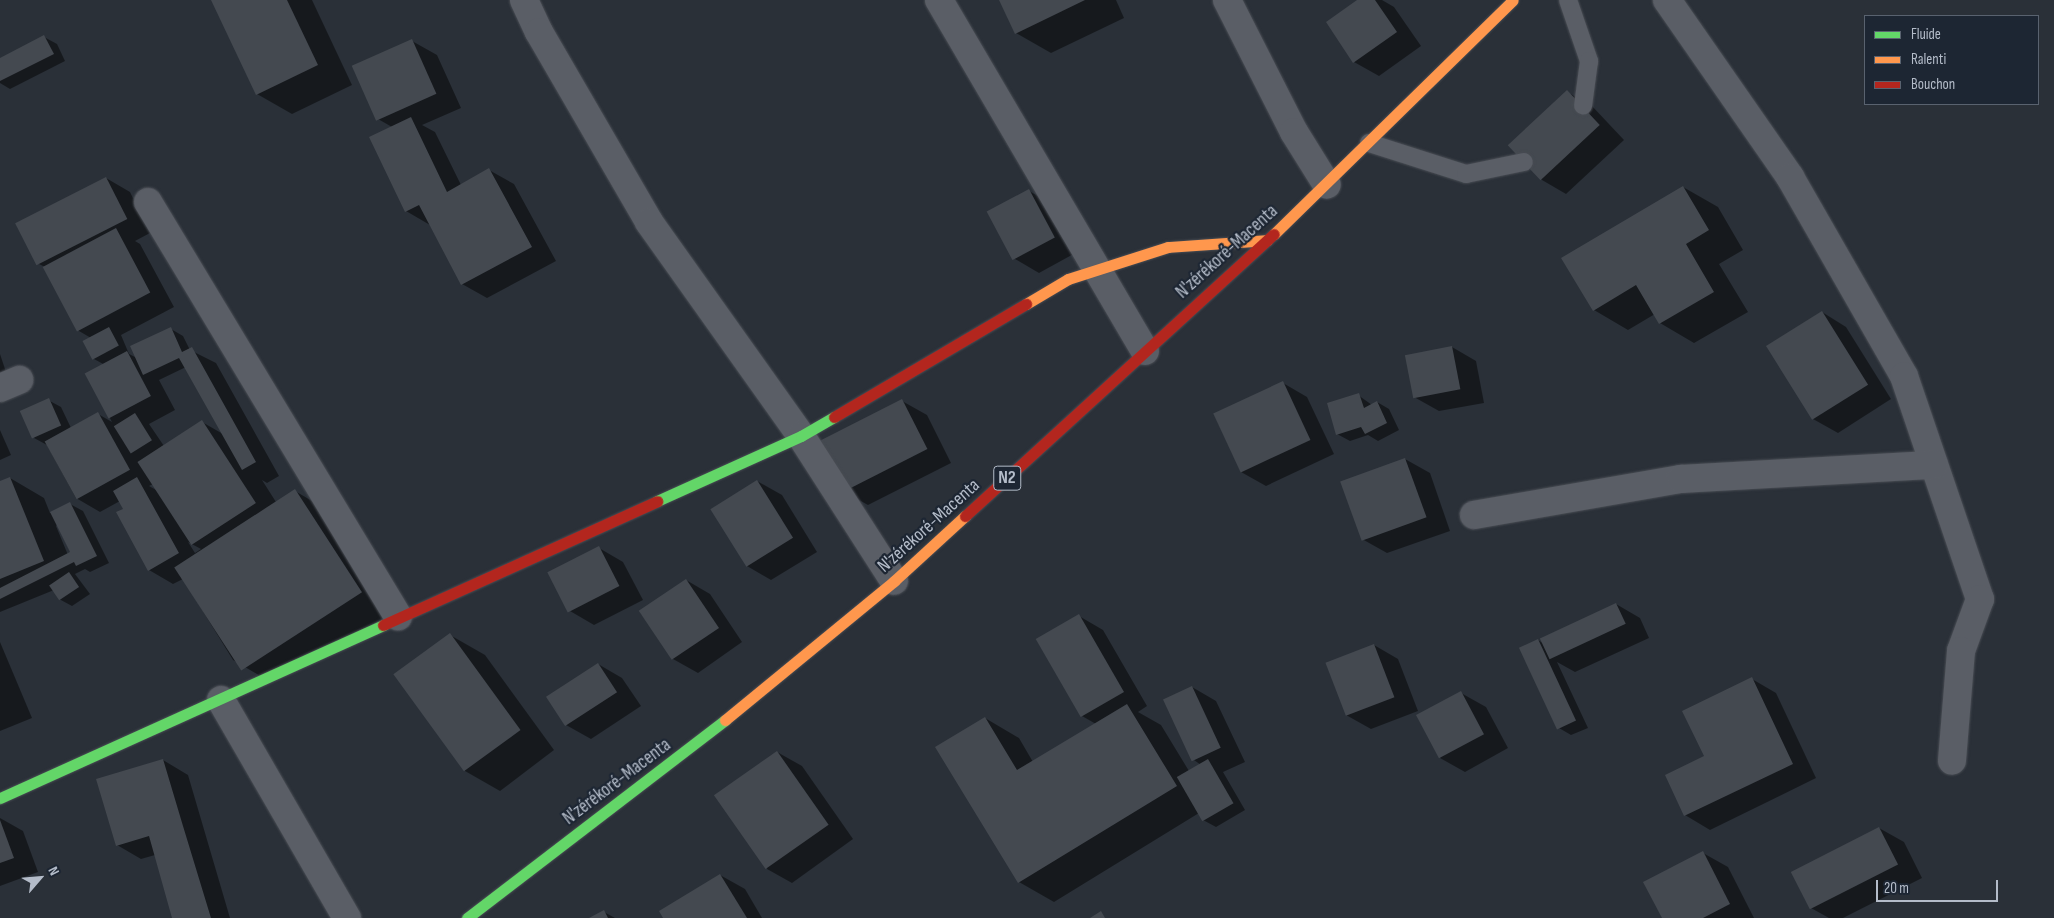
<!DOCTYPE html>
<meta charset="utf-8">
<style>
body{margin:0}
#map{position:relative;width:2054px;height:918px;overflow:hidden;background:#2a3038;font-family:"Sofia Sans Condensed",sans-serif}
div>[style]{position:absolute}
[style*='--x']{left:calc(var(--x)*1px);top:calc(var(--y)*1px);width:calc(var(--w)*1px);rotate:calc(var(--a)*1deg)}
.shadow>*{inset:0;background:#0007}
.building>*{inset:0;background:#444950;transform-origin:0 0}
.roads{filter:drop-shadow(0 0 1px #484c53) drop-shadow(0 0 1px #484c53)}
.lane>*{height:18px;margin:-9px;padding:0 9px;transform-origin:9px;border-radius:9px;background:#5a5e66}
.street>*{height:28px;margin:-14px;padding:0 14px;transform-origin:14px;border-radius:14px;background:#5a5e66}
.fast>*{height:11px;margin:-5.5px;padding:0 5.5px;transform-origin:5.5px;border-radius:5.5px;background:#63d668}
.slow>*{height:11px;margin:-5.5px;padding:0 5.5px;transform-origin:5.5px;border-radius:5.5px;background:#ff974d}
.jam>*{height:11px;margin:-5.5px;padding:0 5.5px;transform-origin:5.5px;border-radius:5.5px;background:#b3261e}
span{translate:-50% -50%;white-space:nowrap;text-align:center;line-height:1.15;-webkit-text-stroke:4.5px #1d2633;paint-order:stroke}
.shield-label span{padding:1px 4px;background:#1d2633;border:1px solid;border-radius:4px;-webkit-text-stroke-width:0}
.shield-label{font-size:18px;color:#b4bcc9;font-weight:700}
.street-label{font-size:19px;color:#b4bcc9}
.legend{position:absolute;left:1864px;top:15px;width:175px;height:90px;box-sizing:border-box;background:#1d2633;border:1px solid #59626f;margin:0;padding:6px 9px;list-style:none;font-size:15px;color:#b4bcc9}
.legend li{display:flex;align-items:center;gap:10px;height:25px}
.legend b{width:25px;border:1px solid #59626f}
.north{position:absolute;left:15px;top:853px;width:50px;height:50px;-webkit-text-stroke:4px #1d2633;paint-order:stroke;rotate:63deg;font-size:14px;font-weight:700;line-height:20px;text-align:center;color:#b4bcc9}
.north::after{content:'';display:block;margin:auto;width:18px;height:22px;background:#b4bcc9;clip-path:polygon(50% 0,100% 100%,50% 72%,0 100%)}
.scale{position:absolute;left:1876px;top:880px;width:122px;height:22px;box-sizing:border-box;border:2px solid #b4bcc9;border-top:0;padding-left:6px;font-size:15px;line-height:18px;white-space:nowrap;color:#b4bcc9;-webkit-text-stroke:4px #1d2633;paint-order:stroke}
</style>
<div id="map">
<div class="shadow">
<div style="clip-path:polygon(212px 0,312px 0,352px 85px,292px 114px,257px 94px)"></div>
<div style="clip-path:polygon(1000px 0,1116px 0,1124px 18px,1051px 53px,1016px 33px)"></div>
<div style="clip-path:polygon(1359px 0,1382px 0,1394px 7px,1421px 46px,1379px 76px,1354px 62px)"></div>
<div style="clip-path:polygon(44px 37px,57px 44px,65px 61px,10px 89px,0 83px,0 59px)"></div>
<div style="clip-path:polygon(412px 41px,437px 55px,461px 108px,422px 125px,435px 132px,461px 185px,489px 170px,514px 184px,556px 261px,487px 298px,462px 284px,430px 225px,406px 211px,392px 127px,378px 119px)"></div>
<div style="clip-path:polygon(1567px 92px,1592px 106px,1624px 140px,1566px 194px,1542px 180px,1510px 145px)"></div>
<div style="clip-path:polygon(evenodd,106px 178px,130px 192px,150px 233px,135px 241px,140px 244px,174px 307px,121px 335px,129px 354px,137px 358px,171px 329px,183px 336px,190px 350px,216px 363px,279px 476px,267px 483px,262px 480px,276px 502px,295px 491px,329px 511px,396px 612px,267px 680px,233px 660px,183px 579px,173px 584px,149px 570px,120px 501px,100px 512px,76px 498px,47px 445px,34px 438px,48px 400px,61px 407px,71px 428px,98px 414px,112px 422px,87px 375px,105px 365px,94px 359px,85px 341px,91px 338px,79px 331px,45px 267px,37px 263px,106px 178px,186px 367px,223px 434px,202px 422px,164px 446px,149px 424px,175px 410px,159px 380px,186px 367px,106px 178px,153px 484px,158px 491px,149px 486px,153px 484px,106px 178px,188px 542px,201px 549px,195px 553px,188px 542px)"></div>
<div style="clip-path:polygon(1683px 187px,1718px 207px,1743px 250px,1719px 264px,1748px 312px,1694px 343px,1660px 323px,1655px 314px,1628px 330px,1594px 310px)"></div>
<div style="clip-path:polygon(1029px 191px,1054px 205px,1079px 251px,1039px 273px,1015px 259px)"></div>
<div style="clip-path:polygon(1822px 312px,1846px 327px,1891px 399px,1838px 433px,1813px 419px,1768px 346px)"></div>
<div style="clip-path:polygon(1452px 347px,1476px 361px,1484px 403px,1439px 411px,1414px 397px)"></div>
<div style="clip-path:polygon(0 354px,8px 378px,0 380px)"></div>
<div style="clip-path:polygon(1283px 383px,1307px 397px,1334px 454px,1266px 486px,1241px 472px,1214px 414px)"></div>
<div style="clip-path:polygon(1358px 395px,1372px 405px,1377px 402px,1389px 409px,1399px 430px,1378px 441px,1368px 435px,1350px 441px,1337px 434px)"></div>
<div style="clip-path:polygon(902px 401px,927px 415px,951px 463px,868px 505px,843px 491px)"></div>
<div style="clip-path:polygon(0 430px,11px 455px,0 460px)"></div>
<div style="clip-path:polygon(1405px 459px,1430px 473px,1450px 531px,1387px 553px,1362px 539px)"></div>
<div style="clip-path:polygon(evenodd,10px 478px,44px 498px,50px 513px,70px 504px,83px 511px,109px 563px,90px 572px,85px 569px,75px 574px,90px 594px,72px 606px,59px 599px,54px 590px,0 612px,0 482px,10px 478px,57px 525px,71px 553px,68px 555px,56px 526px,57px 525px)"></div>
<div style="clip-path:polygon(757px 481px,782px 495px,817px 552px,771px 580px,747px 566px)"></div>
<div style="clip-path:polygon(599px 548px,623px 562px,643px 600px,594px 625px,570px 611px)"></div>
<div style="clip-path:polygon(686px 580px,710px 594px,742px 642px,698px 673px,673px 659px,640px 612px)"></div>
<div style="clip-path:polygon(1616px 604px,1640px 618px,1649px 638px,1575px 672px,1557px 662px,1588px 728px,1571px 735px,1559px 728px,1538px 640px,1544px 644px)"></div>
<div style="clip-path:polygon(1079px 616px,1103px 630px,1147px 706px,1138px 712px,1161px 725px,1189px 771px,1201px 765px,1194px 760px,1165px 700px,1192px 687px,1216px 701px,1245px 762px,1223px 772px,1245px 810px,1216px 827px,1203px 820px,1199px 813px,1054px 902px,1019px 882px,985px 718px,1019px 738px,1033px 762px,1096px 724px,1082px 716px)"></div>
<div style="clip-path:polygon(450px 635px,485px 655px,554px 750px,500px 791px,465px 771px)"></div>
<div style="clip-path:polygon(0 642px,32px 718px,0 731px)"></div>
<div style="clip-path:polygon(1374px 645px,1398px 659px,1418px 711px,1371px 729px,1346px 715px)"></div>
<div style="clip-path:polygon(598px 664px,622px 678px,641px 706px,591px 739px,566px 725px)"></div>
<div style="clip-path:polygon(1752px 679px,1776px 693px,1816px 778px,1710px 830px,1685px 815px)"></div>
<div style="clip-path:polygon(1461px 693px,1486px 707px,1508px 748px,1465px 772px,1440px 758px)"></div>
<div style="clip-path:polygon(777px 752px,802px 766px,853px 839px,792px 883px,767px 869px)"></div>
<div style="clip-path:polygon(163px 760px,188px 775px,230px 918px,173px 918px,155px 855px,141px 859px,117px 845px)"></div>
<div style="clip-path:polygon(0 818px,23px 831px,38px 872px,0 886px)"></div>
<div style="clip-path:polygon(1879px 828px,1904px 842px,1922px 878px,1843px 918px,1829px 918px,1811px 908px)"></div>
<div style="clip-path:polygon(1703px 853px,1728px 867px,1754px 918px,1663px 918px)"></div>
<div style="clip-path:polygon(720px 875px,745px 889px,762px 918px,665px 918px)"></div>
<div style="clip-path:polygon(604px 912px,615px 918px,592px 918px)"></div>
</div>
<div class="building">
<div style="clip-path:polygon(211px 0,287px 0,318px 65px,256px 95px)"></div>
<div style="clip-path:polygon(999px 0,1085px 0,1015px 34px)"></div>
<div style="clip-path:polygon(1357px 0,1375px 0,1397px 32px,1353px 63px,1326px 22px)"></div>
<div style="clip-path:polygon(44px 35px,54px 54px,0 81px,0 58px)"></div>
<div style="left:412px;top:39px;width:60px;height:66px;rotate:66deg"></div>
<div style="left:1567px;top:90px;width:48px;height:81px;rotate:47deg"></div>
<div style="clip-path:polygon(411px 117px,447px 192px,489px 168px,532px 247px,461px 285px,419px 205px,405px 212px,369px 137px)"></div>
<div style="left:106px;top:177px;width:47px;height:102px;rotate:63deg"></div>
<div style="clip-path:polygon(1683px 186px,1709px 230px,1686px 244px,1714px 292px,1659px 324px,1636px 285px,1593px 311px,1561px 258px)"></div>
<div style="left:1029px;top:189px;width:55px;height:48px;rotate:62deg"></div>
<div style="left:116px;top:228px;width:73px;height:83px;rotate:62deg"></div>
<div style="left:1822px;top:311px;width:87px;height:66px;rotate:58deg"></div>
<div style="left:109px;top:327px;width:21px;height:30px;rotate:62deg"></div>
<div style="clip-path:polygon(171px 327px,182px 352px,192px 347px,256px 462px,242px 470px,179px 358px,143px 375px,130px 346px)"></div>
<div style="left:1452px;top:346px;width:44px;height:48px;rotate:79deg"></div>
<div style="left:127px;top:351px;width:51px;height:48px;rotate:62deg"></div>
<div style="left:1283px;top:381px;width:65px;height:77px;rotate:65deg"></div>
<div style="clip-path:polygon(1359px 393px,1364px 408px,1377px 401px,1387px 423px,1365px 434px,1361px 427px,1336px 435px,1327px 403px)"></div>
<div style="left:49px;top:398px;width:30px;height:32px;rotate:66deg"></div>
<div style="left:902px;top:399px;width:56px;height:96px;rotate:63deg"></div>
<div style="left:98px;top:412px;width:66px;height:61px;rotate:61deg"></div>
<div style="left:135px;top:413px;width:32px;height:25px;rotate:58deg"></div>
<div style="left:202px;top:420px;width:99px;height:77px;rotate:57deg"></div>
<div style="left:1405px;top:458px;width:63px;height:69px;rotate:70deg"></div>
<div style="clip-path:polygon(10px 477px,44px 561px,0 579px,0 481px)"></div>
<div style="clip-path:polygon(137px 477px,179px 553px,148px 571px,116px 512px,123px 509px,113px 491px)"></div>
<div style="left:757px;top:480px;width:68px;height:55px;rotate:58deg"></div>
<div style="left:295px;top:489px;width:123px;height:144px;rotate:57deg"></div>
<div style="clip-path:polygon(70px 502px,97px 556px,76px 566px,74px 562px,0 599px,0 588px,70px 552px,50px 512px)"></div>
<div style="left:599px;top:546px;width:45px;height:58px;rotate:63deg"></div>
<div style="left:69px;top:572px;width:18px;height:24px;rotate:56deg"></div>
<div style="left:686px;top:579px;width:59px;height:57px;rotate:56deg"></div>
<div style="left:1616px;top:603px;width:23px;height:84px;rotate:65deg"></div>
<div style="left:1079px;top:614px;width:90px;height:50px;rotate:60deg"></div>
<div style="left:450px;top:633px;width:120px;height:70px;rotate:54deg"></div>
<div style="left:1538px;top:639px;width:90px;height:21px;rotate:65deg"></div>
<div style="left:1374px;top:644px;width:57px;height:52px;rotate:69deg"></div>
<div style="left:598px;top:663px;width:35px;height:62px;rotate:57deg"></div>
<div style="clip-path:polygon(1752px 677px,1793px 764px,1684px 816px,1665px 775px,1704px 756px,1682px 711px)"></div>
<div style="left:1192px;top:686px;width:68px;height:32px;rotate:65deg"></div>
<div style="left:1461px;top:691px;width:49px;height:51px;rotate:62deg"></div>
<div style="clip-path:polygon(1127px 704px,1177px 786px,1018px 883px,935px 747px,985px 717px,1017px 770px)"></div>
<div style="left:777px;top:751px;width:90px;height:77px;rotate:55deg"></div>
<div style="clip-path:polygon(163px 759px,183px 826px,211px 918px,172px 918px,149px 836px,116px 846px,96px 779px)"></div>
<div style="left:1208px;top:759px;width:51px;height:36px;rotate:60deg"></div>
<div style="clip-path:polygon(0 820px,14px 858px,0 863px)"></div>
<div style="left:1879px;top:827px;width:42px;height:99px;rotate:63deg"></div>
<div style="clip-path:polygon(1703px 851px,1730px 904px,1703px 918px,1662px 918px,1643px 882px)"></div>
<div style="clip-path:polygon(720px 874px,747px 918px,663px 918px,659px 911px)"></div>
<div style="clip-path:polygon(604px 910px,608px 918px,589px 918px)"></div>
<div style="clip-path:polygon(1101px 911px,1105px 918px,1090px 918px)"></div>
</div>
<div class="roads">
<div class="lane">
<div style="--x:1568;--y:0;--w:65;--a:71"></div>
<div style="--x:1589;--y:61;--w:45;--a:97.6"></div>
<div style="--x:1369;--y:143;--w:102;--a:17.7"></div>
<div style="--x:1466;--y:174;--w:59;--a:-11.7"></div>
</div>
<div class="street">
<div style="--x:524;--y:0;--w:35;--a:65"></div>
<div style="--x:539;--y:32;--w:220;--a:59.9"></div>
<div style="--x:649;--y:222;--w:262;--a:54.6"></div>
<div style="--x:801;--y:436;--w:172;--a:57.3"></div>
<div style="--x:939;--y:0;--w:407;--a:59.6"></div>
<div style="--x:1227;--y:0;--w:148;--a:63.1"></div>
<div style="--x:1294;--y:132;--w:62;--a:58.1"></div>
<div style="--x:1667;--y:0;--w:216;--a:55.2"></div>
<div style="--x:1790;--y:177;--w:229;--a:60.2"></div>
<div style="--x:1904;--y:376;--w:236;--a:71.2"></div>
<div style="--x:1980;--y:599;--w:55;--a:110.1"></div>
<div style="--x:1961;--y:651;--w:110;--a:94.7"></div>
<div style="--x:148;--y:202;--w:484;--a:58.9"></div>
<div style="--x:0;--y:388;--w:21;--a:-23"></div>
<div style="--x:1474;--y:515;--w:210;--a:-9.9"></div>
<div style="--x:1681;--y:479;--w:253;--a:-3.2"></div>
<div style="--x:221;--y:700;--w:252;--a:60"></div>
</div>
<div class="fast">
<div style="--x:657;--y:501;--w:158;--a:-24.3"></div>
<div style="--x:801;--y:436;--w:38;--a:-30"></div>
<div style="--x:0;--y:798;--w:420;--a:-24.3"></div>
<div style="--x:467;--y:918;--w:325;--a:-37.5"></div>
</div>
<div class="slow">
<div style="--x:1274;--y:234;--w:334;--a:-44.4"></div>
<div style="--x:1026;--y:304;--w:49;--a:-30.8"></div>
<div style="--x:1068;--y:279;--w:105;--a:-17.7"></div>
<div style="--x:1168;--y:247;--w:99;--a:-4"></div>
<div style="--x:725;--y:720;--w:219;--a:-39.4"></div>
<div style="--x:894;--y:581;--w:96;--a:-42.5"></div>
</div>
<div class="jam">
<div style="--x:834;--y:417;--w:223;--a:-30.5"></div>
<div style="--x:965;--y:516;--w:418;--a:-42.4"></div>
<div style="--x:383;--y:625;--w:301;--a:-24.3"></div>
</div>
</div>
<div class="shield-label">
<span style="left:1007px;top:478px">N2</span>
</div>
<div class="street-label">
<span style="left:1227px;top:252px;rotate:-42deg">N'zérékoré-Macenta</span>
<span style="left:929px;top:526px;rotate:-42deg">N'zérékoré-Macenta</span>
<span style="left:617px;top:782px;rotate:-37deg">N'zérékoré-Macenta</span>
</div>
<ul class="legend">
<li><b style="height:6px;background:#63d668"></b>Fluide</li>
<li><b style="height:6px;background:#ff974d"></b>Ralenti</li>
<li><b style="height:6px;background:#b3261e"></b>Bouchon</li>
</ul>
<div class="north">N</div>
<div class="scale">20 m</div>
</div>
